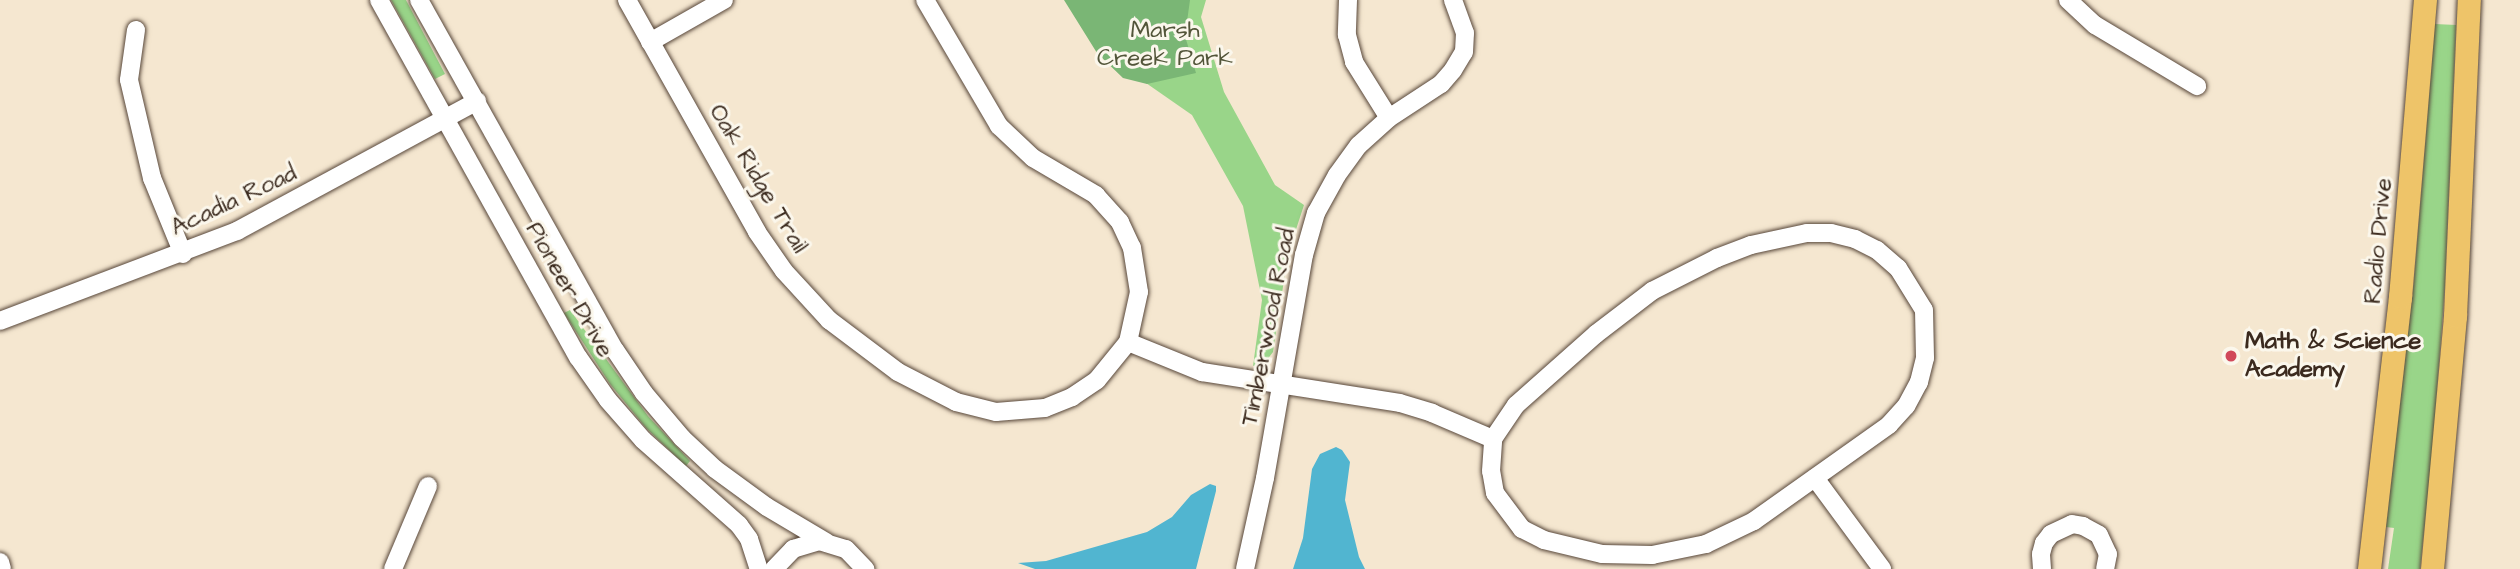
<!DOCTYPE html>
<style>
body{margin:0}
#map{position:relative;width:2520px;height:569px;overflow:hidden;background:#f5e7d0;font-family:"Architects Daughter",sans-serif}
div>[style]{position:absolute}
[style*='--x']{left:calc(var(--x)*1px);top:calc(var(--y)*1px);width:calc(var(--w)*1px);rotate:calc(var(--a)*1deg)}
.green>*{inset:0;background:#99d589}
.forest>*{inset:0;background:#7ab675}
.water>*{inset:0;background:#51b5d0}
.roads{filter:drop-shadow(0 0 2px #574639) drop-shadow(0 0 2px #574639)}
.minor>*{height:18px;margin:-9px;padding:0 9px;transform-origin:9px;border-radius:9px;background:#fff}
.major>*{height:23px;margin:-11.5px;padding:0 11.5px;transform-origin:11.5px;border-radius:11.5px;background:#eec469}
.dots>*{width:19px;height:19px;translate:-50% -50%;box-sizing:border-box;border:4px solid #fbf7ec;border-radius:50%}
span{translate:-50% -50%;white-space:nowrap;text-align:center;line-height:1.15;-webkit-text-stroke:6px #fbf7ec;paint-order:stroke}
.park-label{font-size:24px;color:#525539}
.street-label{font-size:24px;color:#3b2a1e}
.poi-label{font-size:24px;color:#3b2a1e;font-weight:700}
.left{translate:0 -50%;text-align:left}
</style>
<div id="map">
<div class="green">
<div style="clip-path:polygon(391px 0,406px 0,445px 74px,435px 79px)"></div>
<div style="clip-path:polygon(1071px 0,1206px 0,1201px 17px,1224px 92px,1275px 185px,1304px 205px,1288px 254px,1273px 352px,1264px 364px,1253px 366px,1262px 300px,1243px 206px,1192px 115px,1100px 51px)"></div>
<div style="clip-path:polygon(2435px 24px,2456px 25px,2445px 284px,2432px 457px,2420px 569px,2388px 569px,2394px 528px,2386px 527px,2414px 281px)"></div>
<div style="clip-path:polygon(570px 310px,648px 416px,690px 461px,686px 466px,646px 428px,610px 384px,564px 313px)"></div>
</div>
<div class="forest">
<div style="clip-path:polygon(1064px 0,1190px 0,1185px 36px,1196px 73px,1147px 84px,1123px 78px,1097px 53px)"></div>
</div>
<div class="water">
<div style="clip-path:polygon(1336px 447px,1342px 450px,1350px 462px,1345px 500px,1359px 557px,1365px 569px,1293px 569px,1303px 538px,1312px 469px,1320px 454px)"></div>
<div style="clip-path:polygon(1210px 484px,1216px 486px,1216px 491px,1196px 569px,1035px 569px,1018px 563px,1046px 561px,1147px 532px,1172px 517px,1191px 495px)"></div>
</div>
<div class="roads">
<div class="minor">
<div style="--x:379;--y:0;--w:409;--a:60.9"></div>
<div style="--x:578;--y:357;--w:52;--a:55.1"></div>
<div style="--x:608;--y:400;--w:53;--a:48.8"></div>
<div style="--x:643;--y:440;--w:128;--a:41.5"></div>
<div style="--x:739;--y:525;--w:17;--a:54"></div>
<div style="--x:749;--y:539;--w:32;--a:72"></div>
<div style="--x:419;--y:0;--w:401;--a:60.8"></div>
<div style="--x:615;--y:350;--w:52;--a:56"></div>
<div style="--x:644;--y:393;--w:59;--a:49.8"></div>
<div style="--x:682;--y:438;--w:45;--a:43.2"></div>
<div style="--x:715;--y:469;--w:64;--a:36.2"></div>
<div style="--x:767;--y:507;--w:69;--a:30.7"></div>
<div style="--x:627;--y:0;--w:266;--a:60.7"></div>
<div style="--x:757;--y:232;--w:47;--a:55.3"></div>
<div style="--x:784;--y:271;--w:67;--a:47.4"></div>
<div style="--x:829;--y:320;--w:86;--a:37"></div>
<div style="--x:898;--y:372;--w:65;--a:27.3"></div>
<div style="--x:956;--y:402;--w:41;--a:14"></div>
<div style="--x:996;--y:412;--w:49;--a:-4.7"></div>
<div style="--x:1045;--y:408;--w:29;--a:-22"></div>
<div style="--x:1072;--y:397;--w:30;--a:-34"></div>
<div style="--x:1097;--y:380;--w:49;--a:-50.8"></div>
<div style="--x:1128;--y:342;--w:51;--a:-77.6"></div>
<div style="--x:1139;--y:292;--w:45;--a:-99"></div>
<div style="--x:1132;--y:248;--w:29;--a:-115"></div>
<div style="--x:1120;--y:222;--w:36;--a:-132"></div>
<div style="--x:1096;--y:195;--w:73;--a:-149.6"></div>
<div style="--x:1033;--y:158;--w:47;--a:-136.7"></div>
<div style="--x:999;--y:126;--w:146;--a:-120.4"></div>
<div style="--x:1348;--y:0;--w:35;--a:92"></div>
<div style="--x:1347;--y:35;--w:28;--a:75"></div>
<div style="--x:1354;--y:62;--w:66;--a:58"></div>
<div style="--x:2068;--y:0;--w:37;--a:43"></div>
<div style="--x:2095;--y:25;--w:119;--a:30.9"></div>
<div style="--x:136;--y:30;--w:50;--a:98"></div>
<div style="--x:129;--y:80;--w:101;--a:76.8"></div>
<div style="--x:152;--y:178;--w:82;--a:67.8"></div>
<div style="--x:650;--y:42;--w:85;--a:-29.6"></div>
<div style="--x:1807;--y:233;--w:24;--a:0"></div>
<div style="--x:1831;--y:233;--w:25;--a:14"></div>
<div style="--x:1855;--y:239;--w:25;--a:27"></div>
<div style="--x:1877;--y:250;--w:28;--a:41"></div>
<div style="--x:1898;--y:268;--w:49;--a:58.2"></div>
<div style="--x:1924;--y:310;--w:48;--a:88.8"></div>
<div style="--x:1925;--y:358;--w:25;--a:104"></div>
<div style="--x:1919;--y:382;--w:27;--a:118"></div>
<div style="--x:1906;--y:406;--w:25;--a:132"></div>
<div style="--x:1889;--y:425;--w:166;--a:144.6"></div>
<div style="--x:1754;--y:521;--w:53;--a:154.4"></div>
<div style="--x:1706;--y:544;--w:55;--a:168.5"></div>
<div style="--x:1652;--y:555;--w:50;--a:-178.9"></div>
<div style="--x:1602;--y:554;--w:60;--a:-166.4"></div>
<div style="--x:1544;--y:540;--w:25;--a:-153"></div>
<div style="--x:1522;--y:529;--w:45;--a:-126.9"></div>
<div style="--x:1495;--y:493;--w:22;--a:-100"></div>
<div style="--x:1491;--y:471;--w:32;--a:-86"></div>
<div style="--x:1493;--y:439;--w:41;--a:-55.9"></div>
<div style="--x:1516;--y:405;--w:107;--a:-41.6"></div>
<div style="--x:1596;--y:334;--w:71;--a:-37.5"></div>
<div style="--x:1652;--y:291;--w:73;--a:-26.9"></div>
<div style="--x:1717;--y:258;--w:36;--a:-21"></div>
<div style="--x:1751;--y:245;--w:57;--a:-12.1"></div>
<div style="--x:0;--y:321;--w:254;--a:-20.8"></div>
<div style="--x:237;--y:231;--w:273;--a:-28.4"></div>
<div style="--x:1128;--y:342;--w:80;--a:22.1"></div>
<div style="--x:1202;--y:372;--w:200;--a:8.9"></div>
<div style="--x:1400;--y:403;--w:34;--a:17"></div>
<div style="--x:1432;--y:413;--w:66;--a:23.1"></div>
<div style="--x:1815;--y:478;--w:113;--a:53.6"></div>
<div style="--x:0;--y:562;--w:7;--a:74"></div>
<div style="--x:393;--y:569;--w:90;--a:-67.1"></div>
<div style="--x:774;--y:569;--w:28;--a:-46"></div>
<div style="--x:793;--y:549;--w:27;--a:-17"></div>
<div style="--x:819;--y:541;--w:28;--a:17"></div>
<div style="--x:846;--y:549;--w:28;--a:46"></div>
<div style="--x:1245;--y:569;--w:93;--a:-77.6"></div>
<div style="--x:1265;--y:478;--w:226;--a:-80.1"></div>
<div style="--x:1304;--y:255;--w:44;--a:-74.1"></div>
<div style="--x:1316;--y:213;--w:43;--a:-61.1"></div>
<div style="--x:1337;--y:175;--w:37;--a:-54"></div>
<div style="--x:1359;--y:145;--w:40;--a:-42"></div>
<div style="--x:1389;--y:118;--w:62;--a:-33.2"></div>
<div style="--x:1441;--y:84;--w:18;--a:-49"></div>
<div style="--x:1453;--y:70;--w:21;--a:-59"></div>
<div style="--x:1464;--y:52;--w:19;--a:-87"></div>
<div style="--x:1465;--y:33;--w:35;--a:-110"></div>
<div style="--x:2042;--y:569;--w:15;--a:-94"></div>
<div style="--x:2041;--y:554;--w:11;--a:-75"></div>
<div style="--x:2044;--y:543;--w:11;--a:-52"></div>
<div style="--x:2051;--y:534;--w:23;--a:-25"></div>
<div style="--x:2072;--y:524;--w:11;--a:10"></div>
<div style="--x:2083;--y:526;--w:18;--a:29"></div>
<div style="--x:2099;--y:535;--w:21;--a:65"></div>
<div style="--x:2108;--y:554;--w:15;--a:101"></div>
</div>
<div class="major">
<div style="--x:2369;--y:569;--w:274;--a:-83.5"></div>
<div style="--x:2400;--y:297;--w:298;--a:-85.2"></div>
<div style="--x:2432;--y:569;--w:254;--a:-84.8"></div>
<div style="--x:2455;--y:316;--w:316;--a:-87.5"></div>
</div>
</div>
<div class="dots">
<div style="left:2231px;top:356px;background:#d1495b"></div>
</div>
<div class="park-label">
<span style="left:1165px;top:45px">Marsh<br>Creek Park</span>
</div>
<div class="street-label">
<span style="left:758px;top:179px;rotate:59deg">Oak Ridge Trail</span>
<span style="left:234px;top:201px;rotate:-25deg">Acadia Road</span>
<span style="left:2379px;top:241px;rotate:-85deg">Radio Drive</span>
<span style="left:569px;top:290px;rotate:60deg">Pioneer Drive</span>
<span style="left:1269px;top:327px;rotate:-79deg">Timberwood Road</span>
</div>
<div class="poi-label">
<span class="left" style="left:2245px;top:356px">Math &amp; Science<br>Academy</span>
</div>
</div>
